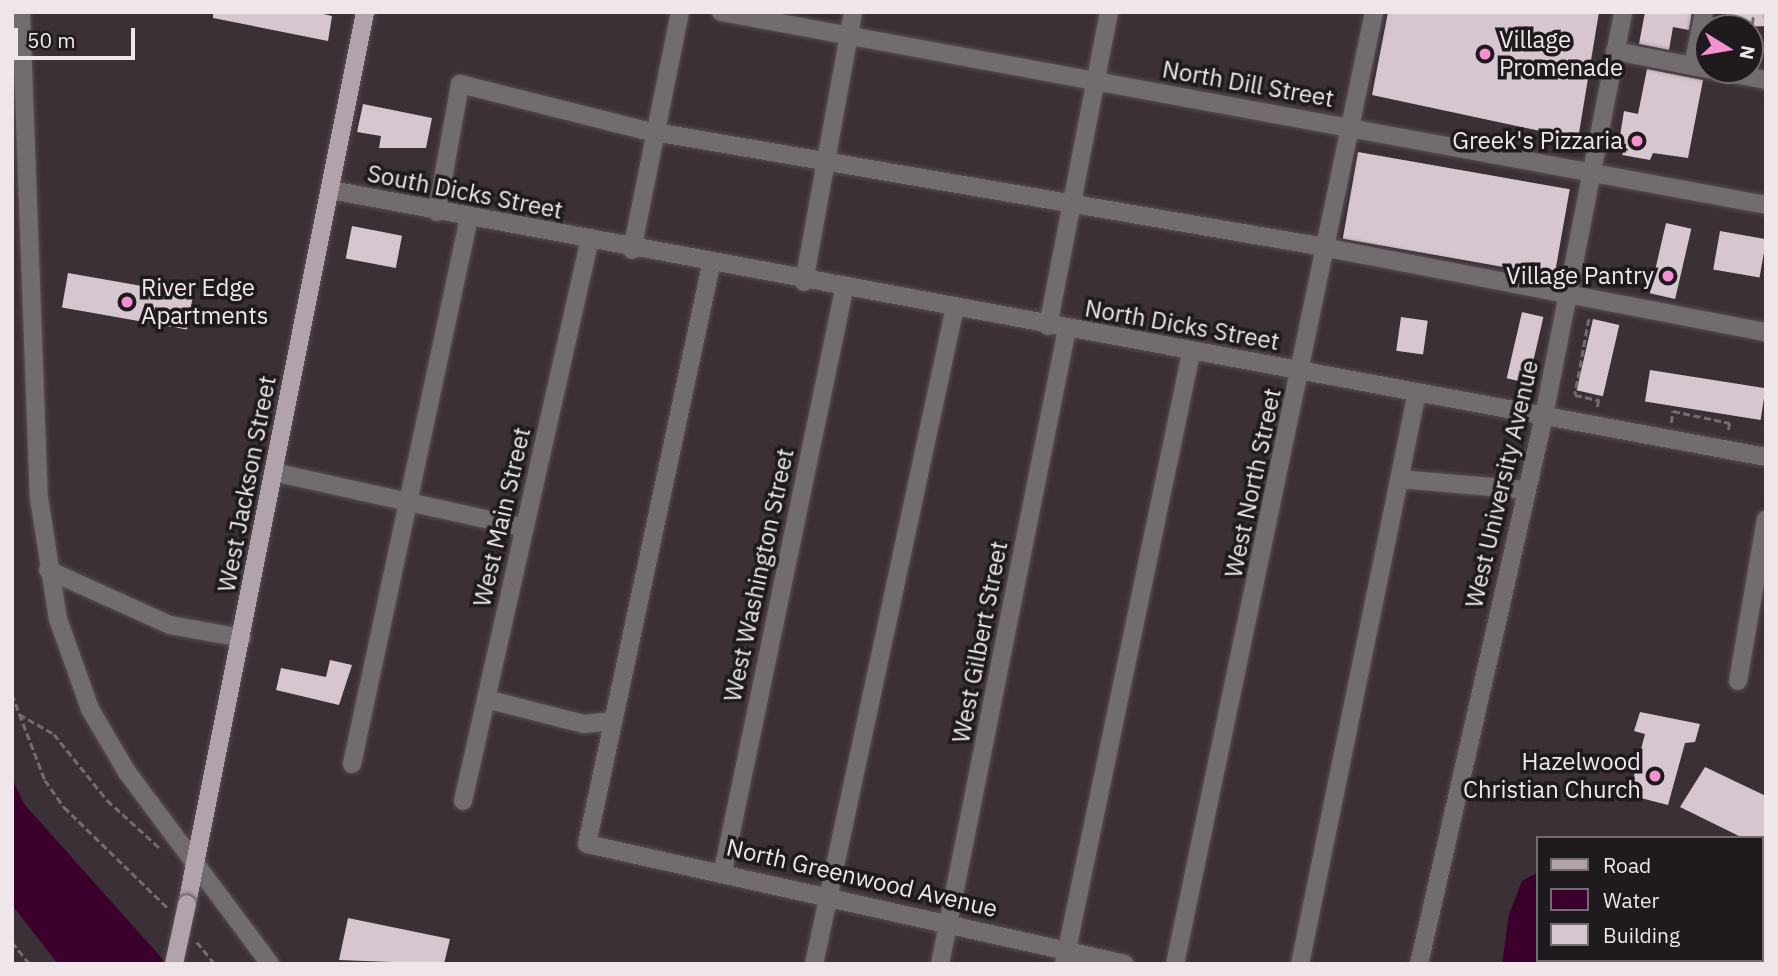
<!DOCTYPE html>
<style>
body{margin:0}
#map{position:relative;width:1778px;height:976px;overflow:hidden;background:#3c3037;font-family:"IBM Plex Sans",sans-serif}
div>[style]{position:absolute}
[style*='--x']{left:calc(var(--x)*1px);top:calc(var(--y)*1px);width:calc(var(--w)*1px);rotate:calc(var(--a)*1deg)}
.water>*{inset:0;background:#3b012c}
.building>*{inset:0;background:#d5c6cf;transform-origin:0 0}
.path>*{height:2.5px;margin-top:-1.25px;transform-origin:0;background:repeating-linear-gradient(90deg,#766b72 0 7px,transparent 0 10.5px)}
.roads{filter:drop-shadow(0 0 2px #584d54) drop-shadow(0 0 2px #584d54)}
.minor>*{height:18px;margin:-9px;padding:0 9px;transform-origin:9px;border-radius:9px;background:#726c70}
.major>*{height:18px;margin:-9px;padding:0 9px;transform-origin:9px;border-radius:9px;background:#b0a3ab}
.bridges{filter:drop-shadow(0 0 2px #584d54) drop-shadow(0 0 2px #584d54)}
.major-bridge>*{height:18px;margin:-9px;padding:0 9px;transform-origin:9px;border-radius:9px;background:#b0a3ab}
.dots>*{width:19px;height:19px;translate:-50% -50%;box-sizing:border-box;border:4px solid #1f1a1d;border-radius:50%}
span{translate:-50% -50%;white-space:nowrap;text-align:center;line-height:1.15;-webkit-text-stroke:7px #1f1a1d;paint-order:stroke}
.poi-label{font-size:24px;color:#eee6eb}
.left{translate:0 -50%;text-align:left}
.right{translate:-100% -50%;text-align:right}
.street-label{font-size:24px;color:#eee6eb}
.frame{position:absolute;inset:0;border:14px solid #eee6eb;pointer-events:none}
.legend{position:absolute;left:1536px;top:836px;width:228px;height:126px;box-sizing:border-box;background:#1f1a1d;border:2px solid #726c6f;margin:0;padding:9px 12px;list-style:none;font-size:21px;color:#eee6eb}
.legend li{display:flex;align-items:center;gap:14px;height:35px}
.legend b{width:35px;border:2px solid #726c6f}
.north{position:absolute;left:1694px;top:14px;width:70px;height:70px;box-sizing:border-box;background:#1f1a1d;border:2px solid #726c6f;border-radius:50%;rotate:101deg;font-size:19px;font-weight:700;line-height:28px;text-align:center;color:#eee6eb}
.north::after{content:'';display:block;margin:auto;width:24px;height:32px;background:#f590d1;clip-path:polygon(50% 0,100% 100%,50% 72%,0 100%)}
.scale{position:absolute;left:14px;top:28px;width:121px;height:32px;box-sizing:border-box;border:4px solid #eee6eb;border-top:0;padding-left:9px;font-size:21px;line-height:24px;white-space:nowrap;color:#eee6eb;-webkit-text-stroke:5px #1f1a1d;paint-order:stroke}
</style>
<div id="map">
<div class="water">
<div style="clip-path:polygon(12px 778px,24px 804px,167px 964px,58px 964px,12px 905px)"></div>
<div style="clip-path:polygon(1538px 872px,1538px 960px,1603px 964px,1502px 964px,1509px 914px,1522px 881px)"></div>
</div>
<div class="building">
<div style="clip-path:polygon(213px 12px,315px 12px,332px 16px,328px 41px,213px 18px)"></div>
<div style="clip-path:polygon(1388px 12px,1599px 12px,1578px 139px,1372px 95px)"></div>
<div style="clip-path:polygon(1645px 12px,1692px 12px,1689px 30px,1673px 27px,1669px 50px,1639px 44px)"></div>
<div style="clip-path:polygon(1727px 12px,1766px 12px,1766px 26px,1724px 28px)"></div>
<div style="clip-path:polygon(1647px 69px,1703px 80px,1688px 158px,1653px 153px,1650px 160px,1622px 155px,1625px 149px,1618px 148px,1624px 111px,1638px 114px)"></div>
<div style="clip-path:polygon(363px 104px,432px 118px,426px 148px,379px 148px,381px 136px,357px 132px)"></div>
<div style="left:1358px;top:152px;width:215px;height:88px;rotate:10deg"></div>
<div style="left:1666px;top:223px;width:26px;height:72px;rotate:13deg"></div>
<div style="left:352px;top:226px;width:51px;height:33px;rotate:11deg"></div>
<div style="left:1720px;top:231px;width:47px;height:39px;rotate:10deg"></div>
<div style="left:68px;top:273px;width:127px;height:35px;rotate:10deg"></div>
<div style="left:1522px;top:312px;width:22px;height:68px;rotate:13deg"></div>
<div style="left:1401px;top:317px;width:27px;height:34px;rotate:8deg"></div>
<div style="left:1593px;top:319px;width:27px;height:73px;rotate:13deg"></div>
<div style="left:1650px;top:370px;width:117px;height:32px;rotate:9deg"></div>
<div style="clip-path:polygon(330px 660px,352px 665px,339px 705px,276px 690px,281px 668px,326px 677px)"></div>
<div style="clip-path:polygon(1640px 712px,1700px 724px,1695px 742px,1685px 743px,1668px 805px,1629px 795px,1645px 734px,1634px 731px)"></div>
<div style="clip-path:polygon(1705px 767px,1766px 796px,1766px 838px,1743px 838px,1680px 807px)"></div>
<div style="clip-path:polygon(348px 918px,450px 939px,444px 964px,339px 960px)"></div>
</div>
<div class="path">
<div style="--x:1765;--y:12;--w:14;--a:86"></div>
<div style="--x:1752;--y:24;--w:12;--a:-81"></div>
<div style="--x:1766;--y:159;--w:11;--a:90"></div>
<div style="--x:1589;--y:319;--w:77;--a:100.4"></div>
<div style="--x:1575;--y:395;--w:25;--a:12"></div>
<div style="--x:1599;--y:400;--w:9;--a:103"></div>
<div style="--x:1671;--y:423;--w:12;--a:-81"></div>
<div style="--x:1673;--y:411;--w:58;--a:11.9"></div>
<div style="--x:1730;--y:423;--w:10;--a:101"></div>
<div style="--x:12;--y:694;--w:92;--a:69"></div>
<div style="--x:45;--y:780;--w:33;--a:55"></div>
<div style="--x:64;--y:807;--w:145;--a:44.2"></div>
<div style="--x:19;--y:714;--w:40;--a:29.7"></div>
<div style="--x:54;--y:734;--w:85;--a:51.2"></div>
<div style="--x:107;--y:800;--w:74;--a:42.3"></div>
<div style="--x:12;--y:942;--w:28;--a:51"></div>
<div style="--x:197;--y:942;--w:28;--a:51"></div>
</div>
<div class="roads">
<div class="minor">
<div style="--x:21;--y:12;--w:486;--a:87.9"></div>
<div style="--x:39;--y:498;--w:122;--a:81.1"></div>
<div style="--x:58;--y:619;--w:96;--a:70.4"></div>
<div style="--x:90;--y:709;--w:73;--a:59.6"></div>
<div style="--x:127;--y:772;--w:239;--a:53.3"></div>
<div style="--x:721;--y:12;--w:1063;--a:10.46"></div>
<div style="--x:1615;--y:51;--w:95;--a:11"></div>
<div style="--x:1693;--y:66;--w:55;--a:-78.5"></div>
<div style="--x:1714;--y:70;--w:53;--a:10.9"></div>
<div style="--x:331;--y:190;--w:1460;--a:10.54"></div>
<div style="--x:437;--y:212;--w:130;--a:-79.8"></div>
<div style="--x:460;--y:84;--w:189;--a:14.1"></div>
<div style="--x:643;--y:130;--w:680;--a:9.74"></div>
<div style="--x:1313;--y:245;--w:461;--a:10.9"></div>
<div style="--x:632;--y:250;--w:243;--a:-78.6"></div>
<div style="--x:711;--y:265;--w:592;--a:102.09"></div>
<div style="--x:587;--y:844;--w:551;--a:12.57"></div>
<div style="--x:804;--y:282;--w:274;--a:-79.7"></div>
<div style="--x:1048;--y:326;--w:320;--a:-79"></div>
<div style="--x:273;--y:472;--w:258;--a:12.5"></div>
<div style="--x:1399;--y:479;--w:128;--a:4.9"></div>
<div style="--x:48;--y:570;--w:134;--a:24.3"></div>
<div style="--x:170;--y:625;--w:73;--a:10.2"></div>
<div style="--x:1738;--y:681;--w:164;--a:-80.2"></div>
<div style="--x:486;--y:699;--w:101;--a:14.3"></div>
<div style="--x:584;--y:724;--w:29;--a:-6"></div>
<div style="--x:352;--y:764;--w:558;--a:-77.91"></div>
<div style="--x:463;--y:801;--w:572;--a:-77.28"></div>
<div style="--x:723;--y:871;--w:593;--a:-78.24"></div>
<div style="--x:814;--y:964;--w:672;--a:-77.89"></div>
<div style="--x:940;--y:964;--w:648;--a:-78.69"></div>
<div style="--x:1064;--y:964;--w:624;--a:-78.26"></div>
<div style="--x:1175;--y:964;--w:973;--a:-78.19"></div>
<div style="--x:1300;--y:964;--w:584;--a:-78.44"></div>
<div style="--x:1419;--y:964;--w:562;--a:-77.15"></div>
<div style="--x:1544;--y:416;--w:412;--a:-78.9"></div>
</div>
<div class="major">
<div style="--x:187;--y:904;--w:910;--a:-78.71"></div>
</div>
</div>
<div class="bridges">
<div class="major-bridge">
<div style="--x:174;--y:964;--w:61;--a:-77.8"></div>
</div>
</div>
<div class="dots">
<div style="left:1485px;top:54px;background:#f590d1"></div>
<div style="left:1637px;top:141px;background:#f590d1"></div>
<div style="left:1668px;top:276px;background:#f590d1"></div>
<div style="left:127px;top:302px;background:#f590d1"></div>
<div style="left:1655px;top:776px;background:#f590d1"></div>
</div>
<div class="poi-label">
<span class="left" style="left:1499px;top:54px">Village<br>Promenade</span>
<span class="right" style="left:1623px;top:141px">Greek's Pizzaria</span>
<span class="right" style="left:1654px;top:276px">Village Pantry</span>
<span class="left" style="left:141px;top:302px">River Edge<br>Apartments</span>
<span class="right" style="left:1641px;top:776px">Hazelwood<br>Christian Church</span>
</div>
<div class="street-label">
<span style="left:1248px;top:84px;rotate:10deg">North Dill Street</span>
<span style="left:465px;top:192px;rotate:11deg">South Dicks Street</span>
<span style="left:1182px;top:325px;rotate:10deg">North Dicks Street</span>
<span style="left:1253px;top:483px;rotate:-78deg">West North Street</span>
<span style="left:247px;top:484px;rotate:-79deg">West Jackson Street</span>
<span style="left:1502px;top:484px;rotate:-77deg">West University Avenue</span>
<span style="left:502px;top:517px;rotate:-77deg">West Main Street</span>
<span style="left:759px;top:575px;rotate:-78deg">West Washington Street</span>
<span style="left:980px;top:642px;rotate:-79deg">West Gilbert Street</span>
<span style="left:862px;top:878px;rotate:13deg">North Greenwood Avenue</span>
</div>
<div class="frame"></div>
<ul class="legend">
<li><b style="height:9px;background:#b0a3ab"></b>Road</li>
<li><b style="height:19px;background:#3b012c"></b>Water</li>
<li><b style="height:19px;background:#d5c6cf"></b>Building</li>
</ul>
<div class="north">N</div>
<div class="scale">50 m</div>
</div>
